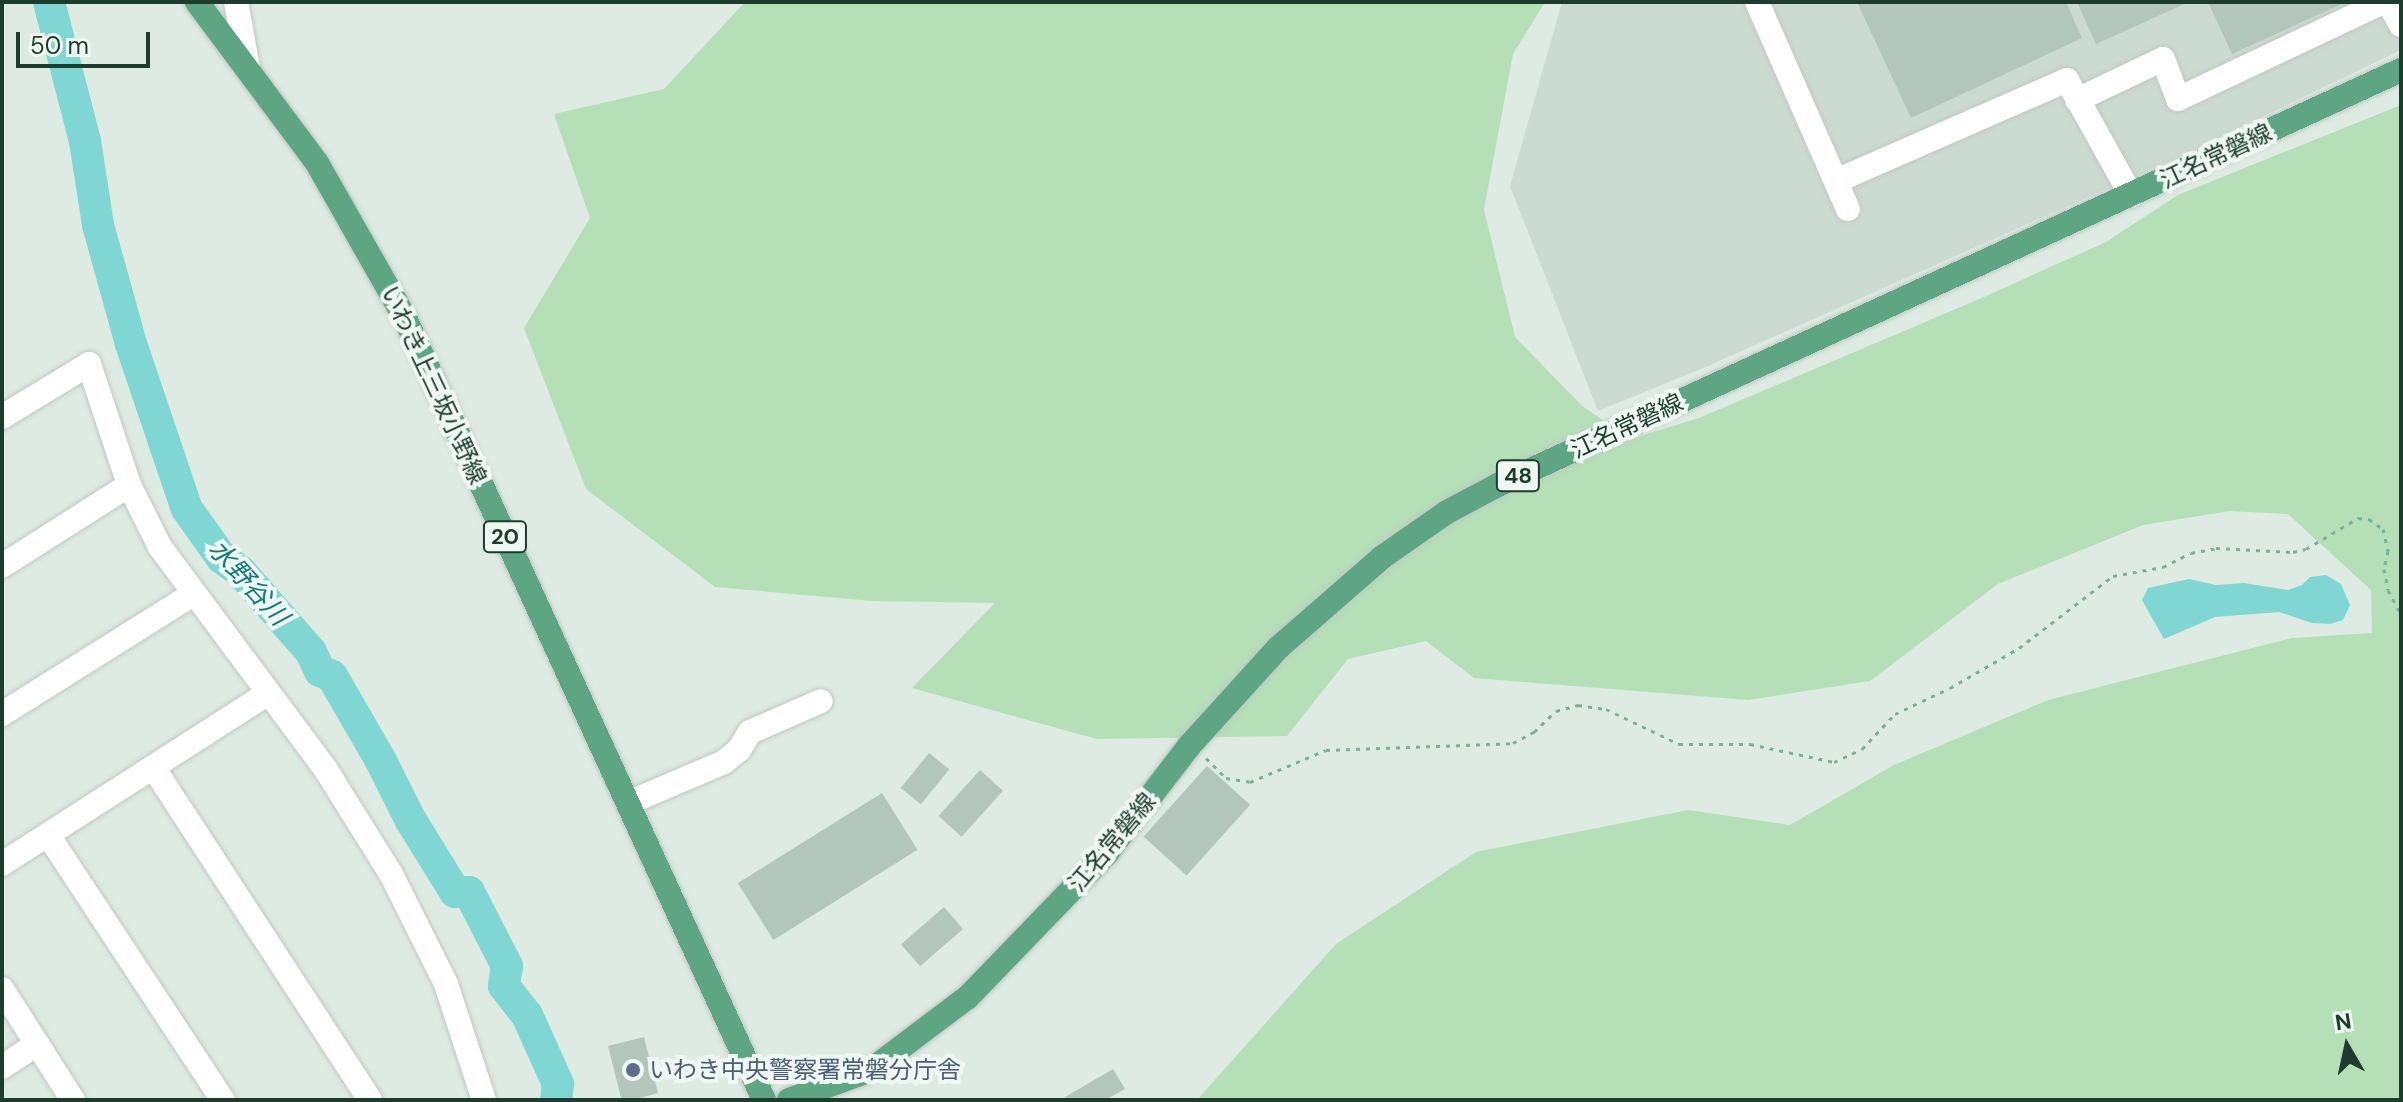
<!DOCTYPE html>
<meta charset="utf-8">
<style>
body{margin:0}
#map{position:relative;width:2403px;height:1102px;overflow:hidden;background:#deebe2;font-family:"DM Sans","Noto Sans JP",sans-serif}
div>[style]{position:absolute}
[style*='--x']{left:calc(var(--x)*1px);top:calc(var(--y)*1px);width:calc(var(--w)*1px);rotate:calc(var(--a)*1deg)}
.built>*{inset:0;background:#ccdbd1}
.green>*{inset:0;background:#b4dfb7}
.water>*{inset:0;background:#80d6d2}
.river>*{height:32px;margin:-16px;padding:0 16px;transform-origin:16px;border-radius:16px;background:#80d6d2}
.building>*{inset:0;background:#b3c6bb;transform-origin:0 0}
.path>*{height:3px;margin-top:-1.5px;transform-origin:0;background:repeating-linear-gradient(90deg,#7bb295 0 4px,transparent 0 10px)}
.roads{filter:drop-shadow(0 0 2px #c0c8c4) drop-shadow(0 0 2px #c0c8c4)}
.minor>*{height:24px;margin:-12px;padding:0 12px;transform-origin:12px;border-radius:12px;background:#fff}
.major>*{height:24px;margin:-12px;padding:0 12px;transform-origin:12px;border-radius:12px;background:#5ea584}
.dots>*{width:22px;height:22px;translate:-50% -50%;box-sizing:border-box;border:4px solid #eef7f1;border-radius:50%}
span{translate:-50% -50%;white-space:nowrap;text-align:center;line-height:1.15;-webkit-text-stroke:8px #eef7f1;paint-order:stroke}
.shield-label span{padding:2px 6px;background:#eef7f1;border:2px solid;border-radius:6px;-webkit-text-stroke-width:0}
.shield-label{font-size:22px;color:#1e3c2e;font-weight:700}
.street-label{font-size:24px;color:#1e3c2e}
.service-label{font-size:24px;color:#4e5e75}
.left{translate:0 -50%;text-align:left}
.water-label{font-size:26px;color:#137c79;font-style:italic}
.frame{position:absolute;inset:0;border:4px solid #1e3c2e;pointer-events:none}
.north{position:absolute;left:2307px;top:1006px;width:80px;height:80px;-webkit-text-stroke:6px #eef7f1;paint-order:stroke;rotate:351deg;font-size:22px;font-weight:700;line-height:32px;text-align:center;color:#1e3c2e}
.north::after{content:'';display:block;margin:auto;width:28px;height:36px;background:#1e3c2e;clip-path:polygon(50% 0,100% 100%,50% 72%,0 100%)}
.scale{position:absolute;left:16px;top:32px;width:134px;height:36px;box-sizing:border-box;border:4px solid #1e3c2e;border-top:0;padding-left:10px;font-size:24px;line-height:28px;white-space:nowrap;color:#1e3c2e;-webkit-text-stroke:6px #eef7f1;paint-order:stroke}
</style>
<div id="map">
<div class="built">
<div style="clip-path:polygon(1562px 2px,2401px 2px,2401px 50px,2185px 154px,1708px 366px,1598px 411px,1510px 186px)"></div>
</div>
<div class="green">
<div style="clip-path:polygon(745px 2px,1545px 2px,1513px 54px,1484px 210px,1515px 337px,1582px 406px,1631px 439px,1699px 418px,1984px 297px,2106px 242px,2178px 195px,2401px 105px,2401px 1100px,1197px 1100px,1336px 944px,1476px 852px,1688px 810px,1790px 825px,1894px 765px,2048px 700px,2292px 638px,2372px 633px,2371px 590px,2288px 514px,2230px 511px,2143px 525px,1998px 584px,1870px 681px,1748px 700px,1474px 678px,1426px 641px,1348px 659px,1287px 736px,1097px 739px,912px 688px,995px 603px,873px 601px,715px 587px,586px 489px,524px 328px,590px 218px,554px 114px,664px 89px)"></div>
</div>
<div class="water">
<div style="clip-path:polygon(2326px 575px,2341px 584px,2350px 605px,2343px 620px,2330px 624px,2312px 623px,2279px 612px,2215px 617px,2164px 639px,2142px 600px,2148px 588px,2189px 579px,2216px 585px,2244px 583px,2288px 590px,2302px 585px,2310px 577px)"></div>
</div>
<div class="river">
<div style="--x:49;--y:2;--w:144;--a:75.5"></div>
<div style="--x:85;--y:141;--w:85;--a:81.2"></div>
<div style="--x:98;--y:225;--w:123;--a:74.5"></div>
<div style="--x:131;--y:344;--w:174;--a:71.3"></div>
<div style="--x:187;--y:509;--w:60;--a:54.5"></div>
<div style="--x:222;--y:558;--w:24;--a:36"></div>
<div style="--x:241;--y:572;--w:106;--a:48.8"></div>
<div style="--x:311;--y:652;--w:21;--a:65"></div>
<div style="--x:320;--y:671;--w:13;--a:23"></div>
<div style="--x:332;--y:676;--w:96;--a:60"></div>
<div style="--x:380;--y:759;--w:67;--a:63.4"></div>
<div style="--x:410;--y:819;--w:86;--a:58.3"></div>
<div style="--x:455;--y:892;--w:14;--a:0"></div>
<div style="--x:469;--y:892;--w:83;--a:62.8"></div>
<div style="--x:507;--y:966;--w:20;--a:99"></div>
<div style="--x:504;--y:986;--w:37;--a:52"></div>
<div style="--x:527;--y:1015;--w:76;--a:65.8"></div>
<div style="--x:558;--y:1084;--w:16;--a:97"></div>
</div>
<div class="building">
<div style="clip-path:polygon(1857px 2px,2066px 2px,2082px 38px,1911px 118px)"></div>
<div style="clip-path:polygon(2077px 2px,2189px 2px,2096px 44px)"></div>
<div style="clip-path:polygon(2208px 2px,2346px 2px,2232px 54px)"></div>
<div style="left:929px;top:753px;width:26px;height:45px;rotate:39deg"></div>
<div style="left:1207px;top:766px;width:58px;height:95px;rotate:42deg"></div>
<div style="left:980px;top:770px;width:31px;height:62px;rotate:42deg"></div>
<div style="left:882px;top:793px;width:67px;height:170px;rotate:58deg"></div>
<div style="left:944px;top:907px;width:29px;height:57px;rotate:49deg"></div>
<div style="left:644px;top:1037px;width:58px;height:37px;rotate:76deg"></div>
<div style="clip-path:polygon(1113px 1069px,1125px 1089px,1105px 1100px,1067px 1100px,1065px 1097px)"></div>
</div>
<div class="path">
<div style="--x:1206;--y:758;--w:28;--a:45"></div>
<div style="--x:1226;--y:778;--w:24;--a:9"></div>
<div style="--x:1250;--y:782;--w:82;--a:-22.8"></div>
<div style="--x:1326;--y:750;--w:187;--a:-2.1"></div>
<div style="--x:1513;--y:743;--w:24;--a:-28"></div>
<div style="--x:1534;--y:732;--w:30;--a:-44"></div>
<div style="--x:1556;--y:711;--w:23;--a:-15"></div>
<div style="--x:1578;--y:705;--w:28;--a:8"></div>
<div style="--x:1606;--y:709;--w:81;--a:25.6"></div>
<div style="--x:1679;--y:744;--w:71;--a:0"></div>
<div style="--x:1750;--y:744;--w:86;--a:12.1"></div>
<div style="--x:1834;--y:762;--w:31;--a:-25"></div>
<div style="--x:1862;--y:749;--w:48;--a:-46.7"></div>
<div style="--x:1895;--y:714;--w:61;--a:-25.3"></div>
<div style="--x:1950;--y:688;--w:80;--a:-30.1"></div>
<div style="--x:2019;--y:648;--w:118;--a:-37.5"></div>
<div style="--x:2113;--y:576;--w:51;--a:-10.2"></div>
<div style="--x:2163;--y:567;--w:31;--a:-27"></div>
<div style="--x:2191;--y:553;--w:25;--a:-11"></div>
<div style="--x:2216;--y:548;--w:77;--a:3"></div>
<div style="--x:2293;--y:552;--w:13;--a:-13"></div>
<div style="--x:2306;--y:549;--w:61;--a:-30.8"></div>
<div style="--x:2358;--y:518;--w:11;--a:5"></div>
<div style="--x:2369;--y:519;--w:17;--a:36"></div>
<div style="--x:2383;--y:529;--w:23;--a:77"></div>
<div style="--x:2388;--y:551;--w:18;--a:103"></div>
<div style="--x:2384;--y:569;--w:21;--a:79"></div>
<div style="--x:2388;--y:590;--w:27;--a:62"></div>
</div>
<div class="roads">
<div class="minor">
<div style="--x:236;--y:2;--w:67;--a:79.7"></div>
<div style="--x:1757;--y:2;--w:226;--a:66.3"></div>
<div style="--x:2388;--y:2;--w:26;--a:61"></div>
<div style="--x:2077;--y:100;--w:95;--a:-25.5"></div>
<div style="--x:2163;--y:59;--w:43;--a:69.4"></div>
<div style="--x:2178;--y:99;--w:227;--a:-25.3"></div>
<div style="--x:1836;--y:181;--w:252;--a:-23.6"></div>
<div style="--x:2067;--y:80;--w:132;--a:60.9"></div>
<div style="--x:2;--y:417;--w:102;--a:-31.3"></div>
<div style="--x:89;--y:364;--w:127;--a:71.7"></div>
<div style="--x:129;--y:485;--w:69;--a:63.4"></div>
<div style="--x:160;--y:547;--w:278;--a:53.3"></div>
<div style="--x:326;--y:770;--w:123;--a:58"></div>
<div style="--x:391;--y:874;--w:123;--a:63.4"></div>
<div style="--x:446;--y:984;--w:122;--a:71.9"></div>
<div style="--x:2;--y:566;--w:151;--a:-32.5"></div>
<div style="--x:2;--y:714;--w:226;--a:-32.1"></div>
<div style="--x:153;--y:767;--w:397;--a:56.9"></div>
<div style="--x:628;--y:803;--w:104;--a:-23.1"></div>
<div style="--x:724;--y:762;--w:19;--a:-39"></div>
<div style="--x:739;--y:750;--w:21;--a:-59"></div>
<div style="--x:750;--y:732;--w:77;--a:-23.6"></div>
<div style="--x:48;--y:835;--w:318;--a:56.6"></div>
<div style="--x:2;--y:864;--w:315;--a:-32.7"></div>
<div style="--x:2;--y:989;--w:132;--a:57.4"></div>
<div style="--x:2;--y:1067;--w:42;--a:-33.3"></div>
</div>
<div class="major">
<div style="--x:197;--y:2;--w:201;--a:53.3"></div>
<div style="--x:317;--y:163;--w:178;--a:60.4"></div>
<div style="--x:405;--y:318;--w:860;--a:65.34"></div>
<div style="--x:789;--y:1100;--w:87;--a:-20.1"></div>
<div style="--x:871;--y:1070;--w:121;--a:-37"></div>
<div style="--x:968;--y:997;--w:200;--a:-46"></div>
<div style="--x:1107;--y:853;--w:136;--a:-52.5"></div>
<div style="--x:1190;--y:745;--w:131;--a:-47.8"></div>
<div style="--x:1278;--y:648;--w:137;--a:-41.1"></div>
<div style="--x:1381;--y:558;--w:80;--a:-34.9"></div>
<div style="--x:1447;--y:512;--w:58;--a:-27.9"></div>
<div style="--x:1498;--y:485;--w:994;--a:-24.68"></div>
</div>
</div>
<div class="dots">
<div style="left:633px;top:1070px;background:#5c6f8a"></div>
</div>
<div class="shield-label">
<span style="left:1518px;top:476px">48</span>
<span style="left:505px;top:537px">20</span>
</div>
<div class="street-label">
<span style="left:2216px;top:156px;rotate:-25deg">江名常磐線</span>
<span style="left:434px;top:385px;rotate:65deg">いわき上三坂小野線</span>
<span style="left:1627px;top:426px;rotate:-25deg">江名常磐線</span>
<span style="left:1112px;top:842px;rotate:-50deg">江名常磐線</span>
</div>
<div class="service-label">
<span class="left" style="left:649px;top:1070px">いわき中央警察署常磐分庁舎</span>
</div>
<div class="water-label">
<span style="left:248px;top:583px;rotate:48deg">水野谷川</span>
</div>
<div class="frame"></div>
<div class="north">N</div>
<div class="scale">50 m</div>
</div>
